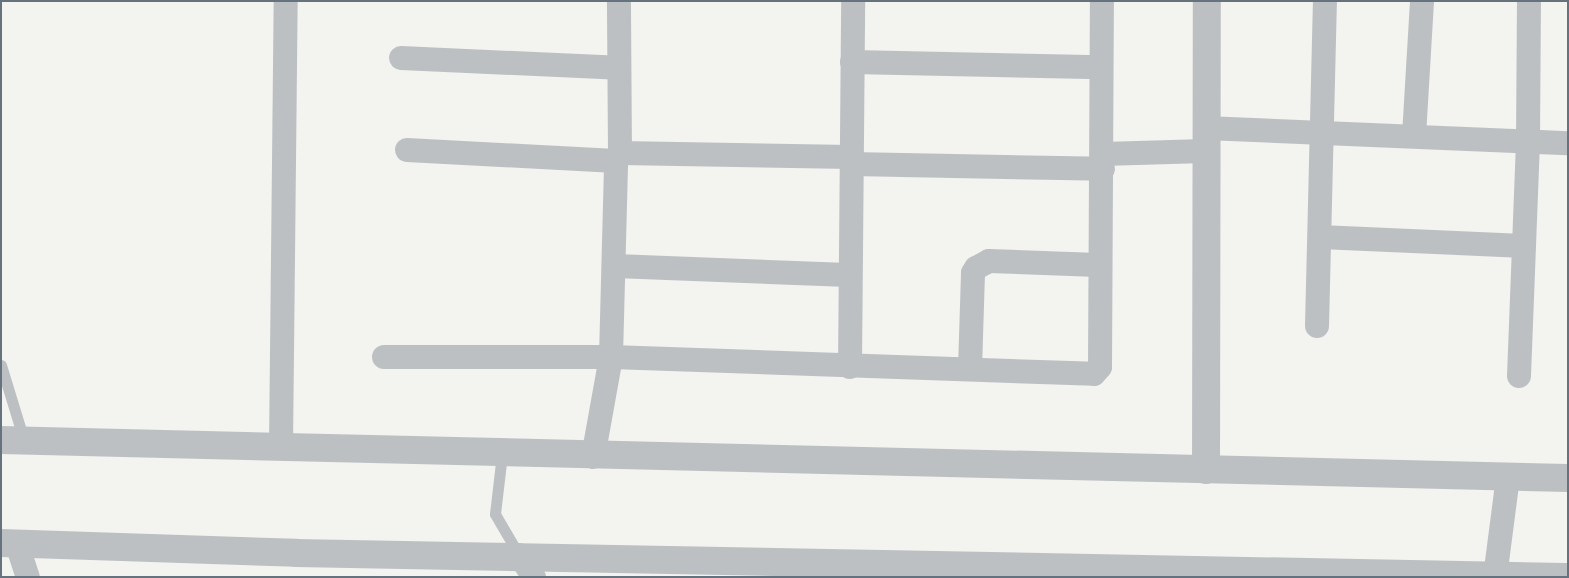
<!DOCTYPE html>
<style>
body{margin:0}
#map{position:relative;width:1569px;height:578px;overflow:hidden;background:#f3f3f0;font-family:"IBM Plex Sans",sans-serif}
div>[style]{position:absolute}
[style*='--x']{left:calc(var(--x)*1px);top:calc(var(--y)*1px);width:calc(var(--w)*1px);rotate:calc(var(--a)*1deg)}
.service>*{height:11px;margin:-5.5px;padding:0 5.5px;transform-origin:5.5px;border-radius:5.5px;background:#bdc0c3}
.minor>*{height:24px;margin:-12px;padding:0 12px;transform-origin:12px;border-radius:12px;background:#bdc0c3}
.tertiary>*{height:28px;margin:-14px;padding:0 14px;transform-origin:14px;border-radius:14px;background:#bdc0c3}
span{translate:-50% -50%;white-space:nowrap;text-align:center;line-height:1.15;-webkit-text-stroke:5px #fff;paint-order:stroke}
.frame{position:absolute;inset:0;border:2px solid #66727d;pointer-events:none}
</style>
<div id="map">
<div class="service">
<div style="--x:1;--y:365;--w:78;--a:73"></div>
<div style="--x:502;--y:454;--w:60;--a:96.7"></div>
<div style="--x:495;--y:514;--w:48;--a:59.7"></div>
</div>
<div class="minor">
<div style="--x:401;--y:58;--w:217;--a:2.6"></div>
<div style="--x:852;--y:62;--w:249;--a:1.2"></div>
<div style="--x:1205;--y:128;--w:363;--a:2.4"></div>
<div style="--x:1414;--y:136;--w:135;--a:-86.6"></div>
<div style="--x:407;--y:150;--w:209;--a:3"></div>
<div style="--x:620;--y:153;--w:231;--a:1"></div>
<div style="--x:1103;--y:154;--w:102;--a:-1.7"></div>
<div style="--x:851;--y:164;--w:252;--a:1.1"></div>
<div style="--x:1320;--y:237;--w:204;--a:2.5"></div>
<div style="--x:615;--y:266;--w:233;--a:2.2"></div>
<div style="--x:1317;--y:326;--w:325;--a:-88.6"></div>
<div style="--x:384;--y:357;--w:227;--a:0"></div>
<div style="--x:611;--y:357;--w:483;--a:2"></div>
<div style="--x:1094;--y:374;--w:9;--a:-49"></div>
<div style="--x:1100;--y:367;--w:366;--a:-89.7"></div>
<div style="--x:850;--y:367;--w:366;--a:-89.5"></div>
<div style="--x:970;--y:369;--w:96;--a:-88.2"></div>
<div style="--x:973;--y:273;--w:6;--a:-59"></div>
<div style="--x:976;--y:268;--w:15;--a:-28"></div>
<div style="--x:989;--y:261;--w:109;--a:2.1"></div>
<div style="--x:1519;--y:376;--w:235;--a:-87.8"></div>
<div style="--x:1528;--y:141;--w:140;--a:-89.6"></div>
<div style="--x:281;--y:448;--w:447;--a:-89.4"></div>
<div style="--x:593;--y:457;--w:102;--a:-79.8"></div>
<div style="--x:611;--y:357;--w:196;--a:-88.5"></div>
<div style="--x:616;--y:161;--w:9;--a:-63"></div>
<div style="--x:620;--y:153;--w:152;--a:-90.4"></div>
<div style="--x:17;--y:544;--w:35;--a:72"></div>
<div style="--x:519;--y:555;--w:27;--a:56"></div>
<div style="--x:1495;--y:577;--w:101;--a:-82.6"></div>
</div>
<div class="tertiary">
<div style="--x:1;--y:440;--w:1567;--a:1.39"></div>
<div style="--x:1206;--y:470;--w:469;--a:-89.9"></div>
<div style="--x:1;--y:543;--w:295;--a:1.9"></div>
<div style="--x:296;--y:553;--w:1270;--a:1.08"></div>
</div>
<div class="frame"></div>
</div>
